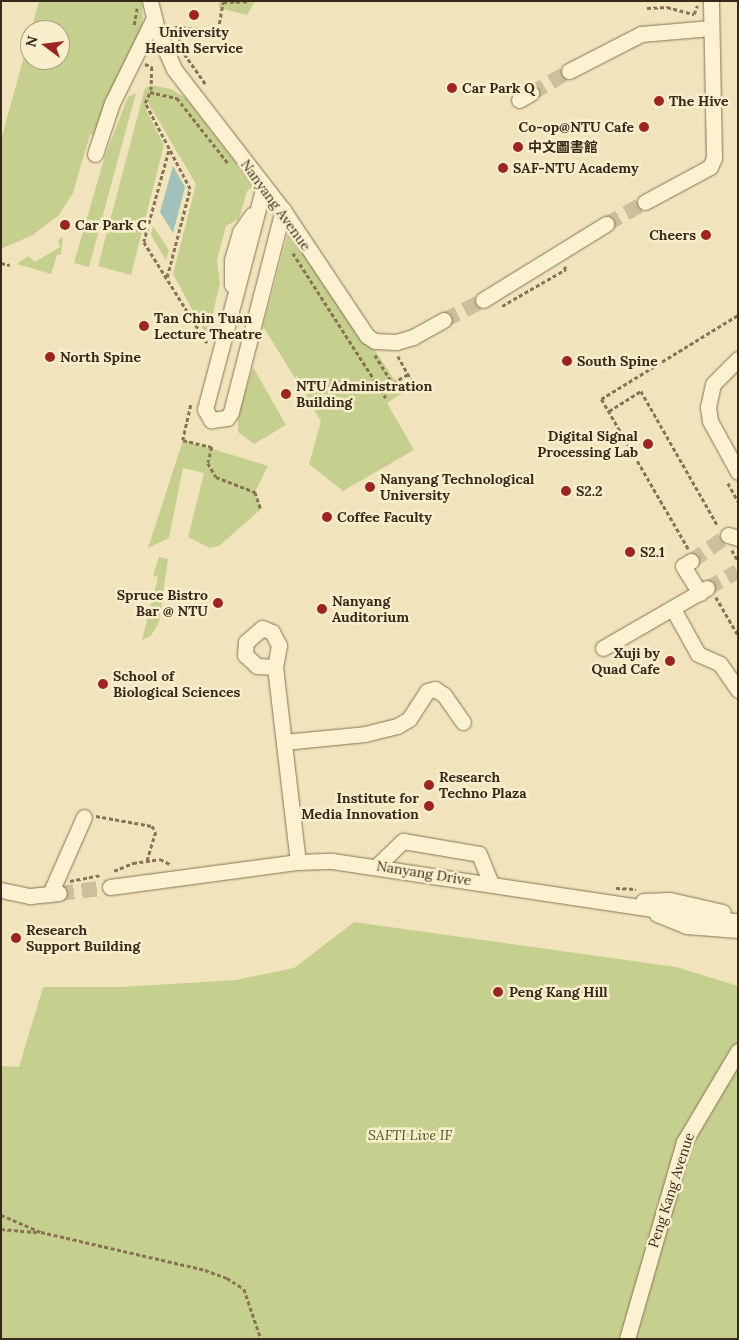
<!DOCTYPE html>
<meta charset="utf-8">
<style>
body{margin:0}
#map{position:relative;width:739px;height:1340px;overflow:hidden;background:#f1e4bc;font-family:Lora,"Noto Sans SC",serif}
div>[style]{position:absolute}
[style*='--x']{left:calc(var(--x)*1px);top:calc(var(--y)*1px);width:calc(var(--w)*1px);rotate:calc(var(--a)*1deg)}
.green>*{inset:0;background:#c5d08f}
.water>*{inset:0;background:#a0c2ba}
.minor-tunnel>*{height:15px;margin-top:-7.5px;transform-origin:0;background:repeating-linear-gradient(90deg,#ccbf9c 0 15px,transparent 0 23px)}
.path>*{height:2.5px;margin-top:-1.25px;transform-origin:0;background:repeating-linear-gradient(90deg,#8a7354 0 4px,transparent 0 6.5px)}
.roads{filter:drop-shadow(0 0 1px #8a7354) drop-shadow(0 0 1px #8a7354)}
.minor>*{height:15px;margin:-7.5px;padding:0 7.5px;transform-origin:7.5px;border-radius:7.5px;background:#fcf1d0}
.dots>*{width:14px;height:14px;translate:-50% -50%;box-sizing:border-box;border:2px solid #f8eecc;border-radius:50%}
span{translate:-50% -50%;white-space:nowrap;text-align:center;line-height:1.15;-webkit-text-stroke:5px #f8eecc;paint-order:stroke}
.poi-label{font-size:14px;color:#382a1a;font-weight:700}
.left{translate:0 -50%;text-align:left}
.right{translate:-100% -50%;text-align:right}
.street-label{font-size:14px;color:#382a1a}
.park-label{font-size:14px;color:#46561f;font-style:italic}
.frame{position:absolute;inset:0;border:2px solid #382a1a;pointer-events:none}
.north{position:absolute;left:20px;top:20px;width:50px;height:50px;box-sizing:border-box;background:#f8eecc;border:1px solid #aba085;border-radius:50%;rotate:285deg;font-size:14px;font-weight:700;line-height:20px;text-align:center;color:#382a1a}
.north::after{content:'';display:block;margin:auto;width:18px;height:22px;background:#9e241f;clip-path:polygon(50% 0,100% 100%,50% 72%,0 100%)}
</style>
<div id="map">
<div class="green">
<div style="clip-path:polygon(39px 1px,142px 1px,143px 23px,97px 136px,90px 134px,73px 193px,59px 215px,33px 235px,1px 249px,1px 140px,30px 34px,30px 60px,60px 60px,60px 30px,31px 30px)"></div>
<div style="clip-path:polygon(219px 1px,255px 1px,247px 15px,219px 8px)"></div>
<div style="clip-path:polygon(151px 85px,171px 89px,186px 98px,254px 186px,247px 191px,239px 219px,226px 226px,217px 260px,220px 284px,207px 337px,173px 274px,196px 184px,147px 101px,145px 107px,164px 145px,131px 275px,98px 266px,145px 88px)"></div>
<div style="clip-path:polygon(136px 93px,89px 267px,74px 263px,105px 156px,128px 97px)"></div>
<div style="clip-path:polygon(291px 222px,403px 393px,387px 403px,414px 450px,343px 491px,309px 464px,321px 421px,263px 326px)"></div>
<div style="clip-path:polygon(153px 226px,169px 250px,166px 260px,151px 235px)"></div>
<div style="clip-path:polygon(63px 237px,61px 255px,57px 255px,51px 274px,17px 264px,28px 256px,35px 262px,60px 247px,58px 240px)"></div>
<div style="clip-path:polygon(253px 367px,286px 425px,254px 444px,238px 432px,238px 417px)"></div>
<div style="clip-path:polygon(183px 440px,268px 466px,255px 492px,261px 509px,219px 546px,210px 548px,188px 537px,204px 473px,183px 468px,169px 538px,148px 548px)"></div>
<div style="clip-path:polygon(159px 557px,168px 559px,159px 622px,151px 636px,142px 640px,158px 577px,153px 575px)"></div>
<div style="clip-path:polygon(354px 922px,676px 967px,738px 986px,738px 1339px,1px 1339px,1px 1066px,19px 1067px,43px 987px,122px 987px,236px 980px,294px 968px)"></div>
</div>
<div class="water">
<div style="clip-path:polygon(173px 166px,185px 187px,173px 233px,160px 212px)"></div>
</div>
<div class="minor-tunnel">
<div style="--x:531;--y:93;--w:44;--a:-30.1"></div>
<div style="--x:606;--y:224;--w:45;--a:-29.4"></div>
<div style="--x:444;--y:320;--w:44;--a:-27.1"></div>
<div style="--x:691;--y:561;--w:45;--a:-35.1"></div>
<div style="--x:707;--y:588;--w:35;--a:-29"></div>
<div style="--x:59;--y:893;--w:51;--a:-6.7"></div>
</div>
<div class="path">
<div style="--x:647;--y:8;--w:20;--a:-3"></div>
<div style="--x:667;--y:7;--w:28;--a:15"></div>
<div style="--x:694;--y:14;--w:9;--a:-69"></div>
<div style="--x:134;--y:25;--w:17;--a:-80"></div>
<div style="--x:145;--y:64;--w:8;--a:23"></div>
<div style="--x:152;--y:67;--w:23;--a:92"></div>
<div style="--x:205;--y:84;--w:37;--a:-125"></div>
<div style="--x:184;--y:54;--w:28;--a:-108"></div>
<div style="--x:175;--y:27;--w:43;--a:4"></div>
<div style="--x:218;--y:30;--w:28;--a:-80"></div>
<div style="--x:223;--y:2;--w:25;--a:-2"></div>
<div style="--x:169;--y:151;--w:94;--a:105.4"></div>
<div style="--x:144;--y:242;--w:119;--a:58"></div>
<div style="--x:293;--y:253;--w:172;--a:57.3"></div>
<div style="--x:1;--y:263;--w:9;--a:13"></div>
<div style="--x:167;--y:277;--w:91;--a:-75.4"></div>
<div style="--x:190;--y:189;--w:97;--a:-117.6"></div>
<div style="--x:145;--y:103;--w:12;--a:-66"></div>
<div style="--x:150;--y:92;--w:28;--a:13"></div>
<div style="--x:177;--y:98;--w:83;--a:51.9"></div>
<div style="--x:502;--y:306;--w:74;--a:-30"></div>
<div style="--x:566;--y:269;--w:3;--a:-135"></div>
<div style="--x:375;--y:355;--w:44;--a:58.1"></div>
<div style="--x:398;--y:356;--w:31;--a:61"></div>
<div style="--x:393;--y:383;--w:17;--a:-31"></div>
<div style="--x:191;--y:405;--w:36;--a:103"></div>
<div style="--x:183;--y:440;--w:30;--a:14"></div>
<div style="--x:212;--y:447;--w:16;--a:104"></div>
<div style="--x:208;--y:463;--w:16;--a:60"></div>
<div style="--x:216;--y:477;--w:42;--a:21"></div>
<div style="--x:255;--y:492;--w:18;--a:71"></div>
<div style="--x:609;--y:411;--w:38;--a:-32"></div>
<div style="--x:641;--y:391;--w:155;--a:60.3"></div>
<div style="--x:728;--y:483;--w:21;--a:61"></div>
<div style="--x:688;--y:549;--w:173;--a:-120.1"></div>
<div style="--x:601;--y:399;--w:161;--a:-31.5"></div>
<div style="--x:732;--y:550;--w:13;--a:61"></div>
<div style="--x:716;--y:597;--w:44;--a:59.9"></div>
<div style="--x:96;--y:816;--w:57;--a:10.1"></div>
<div style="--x:152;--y:826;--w:7;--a:56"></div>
<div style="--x:156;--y:832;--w:30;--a:107"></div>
<div style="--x:114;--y:871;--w:21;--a:-23"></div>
<div style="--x:133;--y:863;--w:27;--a:-8"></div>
<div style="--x:160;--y:859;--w:13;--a:27"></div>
<div style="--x:70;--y:881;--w:32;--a:-11"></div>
<div style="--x:616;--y:888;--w:20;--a:3"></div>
<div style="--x:1;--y:1215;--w:43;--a:23"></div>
<div style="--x:41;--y:1232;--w:168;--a:13"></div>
<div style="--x:205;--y:1270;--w:23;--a:20"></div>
<div style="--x:227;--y:1278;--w:20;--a:33"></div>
<div style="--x:244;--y:1289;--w:53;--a:71.2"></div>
<div style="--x:1;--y:1229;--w:36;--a:5"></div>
</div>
<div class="roads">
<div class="minor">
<div style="--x:150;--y:1;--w:33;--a:76"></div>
<div style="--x:158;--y:33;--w:39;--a:66"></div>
<div style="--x:174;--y:69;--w:178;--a:52.3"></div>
<div style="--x:283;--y:210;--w:151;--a:56.3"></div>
<div style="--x:367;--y:336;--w:9;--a:32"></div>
<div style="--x:375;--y:341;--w:21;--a:3"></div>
<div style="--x:396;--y:342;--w:18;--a:-16"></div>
<div style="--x:413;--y:337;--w:35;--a:-29"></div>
<div style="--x:569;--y:71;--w:81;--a:-27.2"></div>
<div style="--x:641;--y:34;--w:70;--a:-4.9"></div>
<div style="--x:519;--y:100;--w:14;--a:-30"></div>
<div style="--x:95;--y:154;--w:54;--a:-71.6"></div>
<div style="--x:112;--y:103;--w:95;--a:-63.7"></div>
<div style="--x:264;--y:186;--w:231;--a:104.8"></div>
<div style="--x:205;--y:409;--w:13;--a:61"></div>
<div style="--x:211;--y:420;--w:16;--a:-7"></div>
<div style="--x:227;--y:418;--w:7;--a:-56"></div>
<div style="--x:231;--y:412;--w:209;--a:-75.6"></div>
<div style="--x:645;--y:202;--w:74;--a:-28.3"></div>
<div style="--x:710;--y:167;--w:10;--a:-66"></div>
<div style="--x:714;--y:158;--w:157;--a:-91.1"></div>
<div style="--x:232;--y:285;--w:25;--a:-90"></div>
<div style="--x:232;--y:260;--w:29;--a:-74"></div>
<div style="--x:240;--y:232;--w:21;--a:-55"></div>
<div style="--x:483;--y:300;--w:145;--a:-31.7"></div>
<div style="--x:738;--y:359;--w:35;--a:135"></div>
<div style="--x:713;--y:384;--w:24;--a:102"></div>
<div style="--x:708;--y:407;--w:14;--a:82"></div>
<div style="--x:710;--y:421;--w:58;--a:61.2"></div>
<div style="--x:728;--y:535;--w:10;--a:17"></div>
<div style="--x:691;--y:561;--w:9;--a:148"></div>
<div style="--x:683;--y:566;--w:32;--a:58"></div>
<div style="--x:673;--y:609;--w:51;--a:60.9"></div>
<div style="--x:698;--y:654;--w:24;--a:24"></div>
<div style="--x:720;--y:664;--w:32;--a:55"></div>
<div style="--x:603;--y:648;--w:120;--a:-30"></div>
<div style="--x:275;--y:667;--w:18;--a:-177"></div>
<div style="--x:257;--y:666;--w:16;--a:-137"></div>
<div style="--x:245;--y:655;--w:13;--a:-86"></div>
<div style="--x:246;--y:642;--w:21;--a:-41"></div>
<div style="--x:262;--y:628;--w:11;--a:22"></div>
<div style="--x:272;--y:632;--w:15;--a:62"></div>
<div style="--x:279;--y:645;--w:22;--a:100"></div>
<div style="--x:275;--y:667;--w:196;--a:83.3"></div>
<div style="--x:284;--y:742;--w:81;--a:-5.6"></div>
<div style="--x:365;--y:734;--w:33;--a:-14"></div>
<div style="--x:397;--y:726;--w:14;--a:-30"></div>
<div style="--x:409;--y:719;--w:33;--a:-57"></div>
<div style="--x:427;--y:691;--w:8;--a:-14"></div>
<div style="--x:435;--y:689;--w:11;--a:34"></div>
<div style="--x:444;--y:695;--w:33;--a:55"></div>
<div style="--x:378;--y:865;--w:35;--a:-44"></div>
<div style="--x:403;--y:841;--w:77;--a:9.7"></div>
<div style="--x:479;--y:854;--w:32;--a:68"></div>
<div style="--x:110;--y:887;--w:190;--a:-7.6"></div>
<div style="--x:298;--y:862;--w:34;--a:-2"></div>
<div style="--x:332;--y:861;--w:411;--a:8.5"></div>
<div style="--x:1;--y:890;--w:30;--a:12"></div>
<div style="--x:30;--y:896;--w:29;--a:-6"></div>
<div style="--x:50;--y:894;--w:84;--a:-66.2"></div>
<div style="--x:643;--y:901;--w:27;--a:-2"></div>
<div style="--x:670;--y:900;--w:54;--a:12.8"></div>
<div style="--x:657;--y:914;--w:31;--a:22"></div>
<div style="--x:686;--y:926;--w:52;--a:4.4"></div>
<div style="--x:627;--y:1339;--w:205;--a:-73.9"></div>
<div style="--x:684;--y:1142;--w:106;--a:-59.3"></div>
</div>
</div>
<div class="dots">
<div style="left:194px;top:15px;background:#9e241f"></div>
<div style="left:452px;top:88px;background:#9e241f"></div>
<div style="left:659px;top:101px;background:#9e241f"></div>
<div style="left:644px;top:127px;background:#9e241f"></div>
<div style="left:518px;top:147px;background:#9e241f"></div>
<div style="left:503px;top:168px;background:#9e241f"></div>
<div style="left:65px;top:225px;background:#9e241f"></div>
<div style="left:706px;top:235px;background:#9e241f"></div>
<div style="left:144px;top:326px;background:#9e241f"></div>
<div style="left:50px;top:357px;background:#9e241f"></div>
<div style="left:567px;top:361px;background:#9e241f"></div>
<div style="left:286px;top:394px;background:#9e241f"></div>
<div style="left:648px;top:444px;background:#9e241f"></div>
<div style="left:370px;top:487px;background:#9e241f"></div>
<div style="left:566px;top:491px;background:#9e241f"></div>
<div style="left:327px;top:517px;background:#9e241f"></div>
<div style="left:630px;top:552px;background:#9e241f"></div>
<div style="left:218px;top:603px;background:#9e241f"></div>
<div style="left:322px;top:609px;background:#9e241f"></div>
<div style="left:670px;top:661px;background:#9e241f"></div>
<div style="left:103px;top:684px;background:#9e241f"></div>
<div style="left:429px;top:785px;background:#9e241f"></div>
<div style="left:429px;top:806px;background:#9e241f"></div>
<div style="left:16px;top:938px;background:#9e241f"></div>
<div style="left:498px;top:992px;background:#9e241f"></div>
</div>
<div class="poi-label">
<span style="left:194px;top:40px">University<br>Health Service</span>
<span class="left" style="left:462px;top:88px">Car Park Q</span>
<span class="left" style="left:669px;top:101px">The Hive</span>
<span class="right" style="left:634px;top:127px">Co-op@NTU Cafe</span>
<span class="left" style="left:528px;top:147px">中文圖書館</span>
<span class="left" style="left:513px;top:168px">SAF-NTU Academy</span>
<span class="left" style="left:75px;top:225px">Car Park C</span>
<span class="right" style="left:696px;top:235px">Cheers</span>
<span class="left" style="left:154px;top:326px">Tan Chin Tuan<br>Lecture Theatre</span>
<span class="left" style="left:60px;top:357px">North Spine</span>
<span class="left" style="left:577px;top:361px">South Spine</span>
<span class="left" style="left:296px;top:394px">NTU Administration<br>Building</span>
<span class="right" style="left:638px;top:444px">Digital Signal<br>Processing Lab</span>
<span class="left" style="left:380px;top:487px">Nanyang Technological<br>University</span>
<span class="left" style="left:576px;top:491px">S2.2</span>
<span class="left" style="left:337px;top:517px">Coffee Faculty</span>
<span class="left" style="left:640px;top:552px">S2.1</span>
<span class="right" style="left:208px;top:603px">Spruce Bistro<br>Bar @ NTU</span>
<span class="left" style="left:332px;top:609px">Nanyang<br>Auditorium</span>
<span class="right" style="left:660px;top:661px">Xuji by<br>Quad Cafe</span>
<span class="left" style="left:113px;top:684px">School of<br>Biological Sciences</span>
<span class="left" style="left:439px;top:785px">Research<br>Techno Plaza</span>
<span class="right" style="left:419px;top:806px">Institute for<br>Media Innovation</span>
<span class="left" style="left:26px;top:938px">Research<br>Support Building</span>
<span class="left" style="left:509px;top:992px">Peng Kang Hill</span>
</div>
<div class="street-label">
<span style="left:276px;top:205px;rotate:54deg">Nanyang Avenue</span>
<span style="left:424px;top:873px;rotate:9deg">Nanyang Drive</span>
<span style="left:671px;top:1190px;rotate:-72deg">Peng Kang Avenue</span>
</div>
<div class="park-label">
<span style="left:410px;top:1135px">SAFTI Live IF</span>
</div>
<div class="frame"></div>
<div class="north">N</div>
</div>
